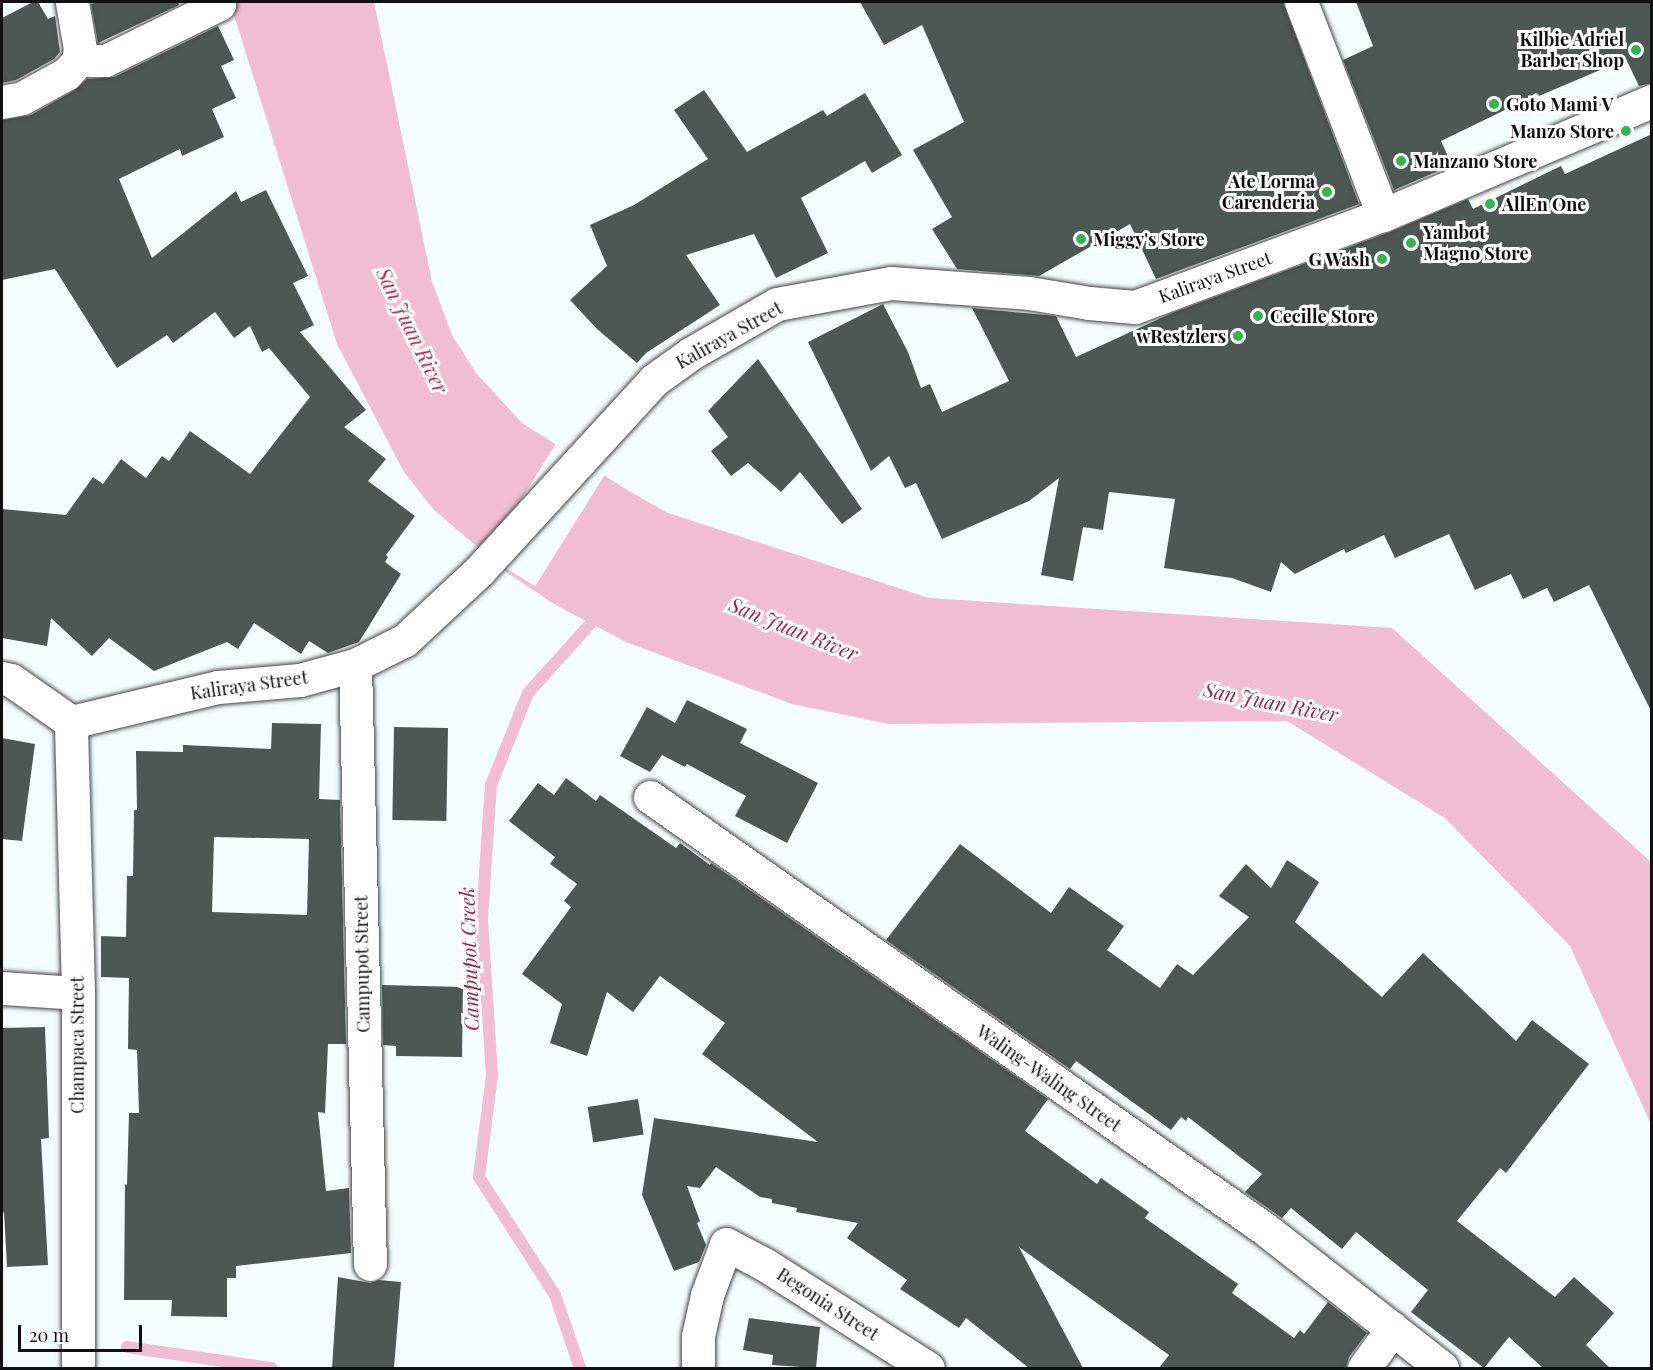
<!DOCTYPE html>
<style>
body{margin:0}
#map{position:relative;width:1653px;height:1370px;overflow:hidden;background:#f4fdfe;font-family:"Playfair Display",serif}
div>[style]{position:absolute}
[style*='--x']{left:calc(var(--x)*1px);top:calc(var(--y)*1px);width:calc(var(--w)*1px);rotate:calc(var(--a)*1deg)}
.water>*{inset:0;background:#f0bdd1}
.pier>*{inset:0;background:#f4fdfe;transform-origin:0 0}
.stream>*{height:12px;margin:-6px;padding:0 6px;transform-origin:6px;border-radius:6px;background:#f0bdd1}
.building>*{inset:0;background:#4d5754;transform-origin:0 0}
.roads{filter:drop-shadow(0 0 2px #434343) drop-shadow(0 0 2px #434343)}
.pedestrian>*{height:32px;margin:-16px;padding:0 16px;transform-origin:16px;border-radius:16px;background:#fff}
.minor>*{height:33px;margin:-16.5px;padding:0 16.5px;transform-origin:16.5px;border-radius:16.5px;background:#fff}
.tertiary>*{height:33px;margin:-16.5px;padding:0 16.5px;transform-origin:16.5px;border-radius:16.5px;background:#fff}
.dots>*{width:16px;height:16px;translate:-50% -50%;box-sizing:border-box;border:3px solid #fff;border-radius:50%}
span{translate:-50% -50%;white-space:nowrap;text-align:center;line-height:1.15;-webkit-text-stroke:6px #fff;paint-order:stroke}
.poi-label{font-size:18px;color:#101010;font-weight:700}
.right{translate:-100% -50%;text-align:right}
.left{translate:0 -50%;text-align:left}
.street-label{font-size:18px;color:#101010}
.water-label{font-size:20px;color:#962548;font-style:italic}
.frame{position:absolute;inset:0;border:3px solid #101010;pointer-events:none}
.scale{position:absolute;left:18px;top:1325px;width:124px;height:27px;box-sizing:border-box;border:3px solid #101010;border-top:0;padding-left:8px;font-size:18px;line-height:21px;white-space:nowrap;color:#101010;-webkit-text-stroke:4px #fff;paint-order:stroke}
</style>
<div id="map">
<div class="water">
<div style="clip-path:polygon(230px 2px,374px 2px,432px 282px,452px 335px,476px 373px,522px 423px,632px 493px,668px 513px,929px 598px,1392px 628px,1651px 862px,1651px 1124px,1570px 946px,1445px 818px,1287px 721px,889px 724px,792px 704px,626px 642px,554px 604px,509px 574px,434px 510px,404px 472px,337px 344px)"></div>
</div>
<div class="pier">
<div style="left:557px;top:442px;width:58px;height:134px;rotate:32deg"></div>
</div>
<div class="stream">
<div style="--x:127;--y:1347;--w:146;--a:8.3"></div>
<div style="--x:580;--y:1368;--w:77;--a:-108.9"></div>
<div style="--x:555;--y:1295;--w:140;--a:-122.8"></div>
<div style="--x:479;--y:1177;--w:103;--a:-82.7"></div>
<div style="--x:492;--y:1075;--w:156;--a:-93.7"></div>
<div style="--x:482;--y:919;--w:134;--a:-86.2"></div>
<div style="--x:491;--y:785;--w:99;--a:-68.1"></div>
<div style="--x:528;--y:693;--w:94;--a:-48"></div>
<div style="--x:591;--y:623;--w:16;--a:-68"></div>
</div>
<div class="building">
<div style="clip-path:polygon(33px 2px,38px 2px,48px 19px,55px 16px,60px 52px,54px 59px,16px 80px,2px 83px,2px 18px)"></div>
<div style="clip-path:polygon(98px 2px,178px 2px,179px 5px,98px 43px,91px 4px)"></div>
<div style="clip-path:polygon(860px 2px,1283px 2px,1359px 204px,1156px 279px,1130px 224px,1039px 276px,957px 269px,932px 229px,952px 217px,913px 150px,964px 122px,922px 25px,884px 45px)"></div>
<div style="clip-path:polygon(1356px 2px,1652px 2px,1652px 83px,1639px 86px,1626px 59px,1539px 96px,1538px 94px,1441px 141px,1452px 165px,1394px 190px,1343px 60px,1373px 46px)"></div>
<div style="clip-path:polygon(218px 26px,234px 60px,221px 66px,236px 98px,212px 109px,224px 137px,182px 156px,180px 149px,119px 179px,152px 258px,236px 191px,241px 202px,266px 190px,308px 276px,293px 283px,314px 325px,300px 332px,366px 410px,344px 427px,386px 459px,368px 481px,415px 516px,386px 555px,388px 557px,385px 562px,401px 574px,359px 642px,328px 653px,309px 641px,301px 654px,254px 623px,238px 649px,227px 642px,154px 671px,109px 638px,92px 656px,51px 618px,47px 646px,2px 638px,2px 509px,66px 515px,93px 477px,103px 484px,121px 459px,146px 478px,162px 456px,169px 461px,190px 431px,250px 474px,310px 397px,269px 348px,262px 352px,250px 326px,234px 338px,215px 312px,173px 343px,167px 335px,117px 368px,55px 269px,2px 280px,2px 120px,31px 115px,75px 90px,87px 79px,114px 77px)"></div>
<div style="clip-path:polygon(704px 90px,747px 152px,823px 110px,827px 116px,865px 93px,902px 155px,872px 173px,865px 161px,801px 198px,828px 253px,776px 278px,754px 234px,686px 255px,720px 305px,646px 353px,637px 363px,597px 329px,570px 300px,607px 266px,590px 225px,634px 205px,708px 159px,674px 110px)"></div>
<div style="clip-path:polygon(1652px 134px,1652px 713px,1589px 585px,1554px 602px,1547px 588px,1523px 599px,1511px 574px,1475px 590px,1449px 534px,1395px 558px,1384px 535px,1346px 553px,1344px 549px,1295px 574px,1281px 562px,1271px 592px,1232px 578px,1164px 568px,1175px 499px,1109px 492px,1103px 530px,1083px 527px,1073px 581px,1041px 575px,1059px 478px,1029px 501px,942px 539px,916px 483px,905px 488px,889px 456px,871px 471px,808px 342px,883px 304px,908px 352px,921px 388px,930px 384px,942px 412px,1009px 381px,972px 308px,1056px 316px,1076px 357px,1172px 313px,1390px 232px,1468px 199px,1473px 209px,1561px 166px,1565px 174px)"></div>
<div style="clip-path:polygon(758px 359px,862px 509px,842px 524px,800px 472px,781px 492px,748px 463px,731px 476px,711px 451px,728px 437px,708px 411px)"></div>
<div style="clip-path:polygon(687px 700px,747px 729px,740px 743px,818px 783px,787px 843px,735px 816px,746px 796px,687px 764px,685px 767px,662px 755px,650px 772px,620px 756px,647px 707px,675px 723px)"></div>
<div style="clip-path:polygon(evenodd,272px 723px,321px 724px,319px 799px,340px 800px,346px 1044px,328px 1044px,325px 1113px,318px 1112px,326px 1191px,349px 1188px,351px 1253px,236px 1266px,236px 1278px,227px 1278px,227px 1317px,171px 1316px,172px 1300px,124px 1300px,125px 1184px,127px 1185px,129px 1113px,139px 1113px,137px 1050px,128px 1049px,129px 978px,101px 977px,101px 936px,126px 937px,127px 876px,133px 876px,134px 810px,137px 810px,136px 751px,183px 752px,183px 745px,271px 749px,272px 723px,214px 837px,309px 839px,307px 915px,212px 912px,214px 837px)"></div>
<div style="left:394px;top:727px;width:54px;height:93px;rotate:1deg"></div>
<div style="clip-path:polygon(2px 738px,35px 744px,22px 841px,2px 839px)"></div>
<div style="clip-path:polygon(566px 778px,596px 801px,600px 795px,676px 848px,680px 843px,710px 865px,711px 863px,1048px 1099px,1025px 1131px,1097px 1184px,1101px 1178px,1149px 1212px,1145px 1218px,1238px 1284px,1232px 1293px,1294px 1338px,1300px 1330px,1304px 1334px,1328px 1302px,1367px 1333px,1349px 1357px,1346px 1368px,1159px 1368px,1169px 1355px,1019px 1247px,1083px 1368px,1029px 1368px,966px 1318px,959px 1328px,900px 1289px,907px 1280px,847px 1238px,858px 1223px,796px 1212px,797px 1208px,772px 1203px,772px 1199px,760px 1197px,716px 1167px,700px 1188px,687px 1186px,700px 1221px,697px 1223px,706px 1245px,699px 1262px,674px 1271px,642px 1195px,654px 1118px,818px 1142px,702px 1054px,725px 1023px,660px 976px,633px 1012px,607px 992px,587px 1056px,550px 1043px,562px 1004px,522px 974px,571px 907px,564px 901px,577px 884px,550px 864px,555px 857px,509px 821px,538px 783px,554px 795px)"></div>
<div style="clip-path:polygon(960px 844px,1051px 913px,1069px 887px,1124px 926px,1107px 950px,1160px 988px,1177px 964px,1193px 975px,1249px 917px,1219px 896px,1246px 864px,1271px 888px,1287px 860px,1319px 882px,1295px 922px,1382px 997px,1423px 953px,1516px 1041px,1532px 1020px,1589px 1064px,1506px 1173px,1500px 1168px,1457px 1221px,1555px 1297px,1574px 1277px,1614px 1313px,1586px 1345px,1610px 1368px,1543px 1368px,1509px 1337px,1484px 1368px,1411px 1312px,1428px 1290px,1356px 1232px,1342px 1249px,1291px 1208px,1282px 1218px,1245px 1192px,1262px 1174px,1188px 1117px,1186px 1121px,1181px 1117px,1171px 1130px,1076px 1061px,1070px 1069px,886px 940px)"></div>
<div style="clip-path:polygon(382px 985px,463px 987px,462px 1057px,396px 1056px,396px 1046px,383px 1045px)"></div>
<div style="clip-path:polygon(45px 1027px,49px 1138px,41px 1139px,48px 1265px,7px 1267px,4px 1212px,2px 1212px,2px 1028px)"></div>
<div style="left:638px;top:1099px;width:36px;height:51px;rotate:81deg"></div>
<div style="clip-path:polygon(338px 1277px,370px 1283px,379px 1280px,401px 1282px,394px 1368px,332px 1368px)"></div>
<div style="clip-path:polygon(749px 1318px,820px 1327px,816px 1368px,772px 1365px,773px 1355px,743px 1350px)"></div>
</div>
<div class="roads">
<div class="pedestrian">
<div style="--x:78;--y:61;--w:28;--a:0"></div>
<div style="--x:106;--y:61;--w:127;--a:-26.2"></div>
<div style="--x:220;--y:5;--w:3;--a:-108"></div>
</div>
<div class="minor">
<div style="--x:1301;--y:2;--w:228;--a:68.9"></div>
<div style="--x:2;--y:102;--w:20;--a:-11"></div>
<div style="--x:22;--y:98;--w:50;--a:-28.6"></div>
<div style="--x:66;--y:74;--w:18;--a:-47"></div>
<div style="--x:78;--y:61;--w:12;--a:-81"></div>
<div style="--x:80;--y:49;--w:48;--a:-99.7"></div>
<div style="--x:355;--y:665;--w:599;--a:88.57"></div>
<div style="--x:2;--y:678;--w:9;--a:13"></div>
<div style="--x:11;--y:680;--w:73;--a:35"></div>
<div style="--x:650;--y:797;--w:752;--a:35.09"></div>
<div style="--x:1265;--y:1229;--w:225;--a:38.1"></div>
<div style="--x:2;--y:988;--w:76;--a:3.8"></div>
<div style="--x:698;--y:1368;--w:32;--a:-90"></div>
<div style="--x:698;--y:1336;--w:42;--a:-77.6"></div>
<div style="--x:707;--y:1295;--w:54;--a:-69.6"></div>
<div style="--x:726;--y:1244;--w:43;--a:27.8"></div>
<div style="--x:764;--y:1264;--w:194;--a:32.4"></div>
<div style="--x:1364;--y:1368;--w:49;--a:-54.1"></div>
</div>
<div class="tertiary">
<div style="--x:78;--y:1368;--w:375;--a:-90"></div>
<div style="--x:78;--y:993;--w:271;--a:-91.5"></div>
<div style="--x:71;--y:722;--w:151;--a:-13.4"></div>
<div style="--x:218;--y:687;--w:82;--a:-4.9"></div>
<div style="--x:300;--y:680;--w:57;--a:-15.3"></div>
<div style="--x:355;--y:665;--w:56;--a:-26.6"></div>
<div style="--x:405;--y:640;--w:101;--a:-43"></div>
<div style="--x:479;--y:571;--w:259;--a:-47.5"></div>
<div style="--x:654;--y:380;--w:44;--a:-35.8"></div>
<div style="--x:690;--y:354;--w:100;--a:-29.9"></div>
<div style="--x:777;--y:304;--w:116;--a:-10.4"></div>
<div style="--x:891;--y:283;--w:138;--a:4.1"></div>
<div style="--x:1029;--y:293;--w:61;--a:9.5"></div>
<div style="--x:1089;--y:303;--w:46;--a:5"></div>
<div style="--x:1135;--y:307;--w:265;--a:-20.4"></div>
<div style="--x:1383;--y:215;--w:292;--a:-23"></div>
</div>
</div>
<div class="dots">
<div style="left:1636px;top:50px;background:#35b34e"></div>
<div style="left:1494px;top:104px;background:#35b34e"></div>
<div style="left:1626px;top:131px;background:#35b34e"></div>
<div style="left:1401px;top:161px;background:#35b34e"></div>
<div style="left:1327px;top:192px;background:#35b34e"></div>
<div style="left:1490px;top:204px;background:#35b34e"></div>
<div style="left:1081px;top:239px;background:#35b34e"></div>
<div style="left:1411px;top:243px;background:#35b34e"></div>
<div style="left:1382px;top:259px;background:#35b34e"></div>
<div style="left:1258px;top:316px;background:#35b34e"></div>
<div style="left:1238px;top:336px;background:#35b34e"></div>
</div>
<div class="poi-label">
<span class="right" style="left:1624px;top:50px">Kilbie Adriel<br>Barber Shop</span>
<span class="left" style="left:1506px;top:104px">Goto Mami V</span>
<span class="right" style="left:1614px;top:131px">Manzo Store</span>
<span class="left" style="left:1413px;top:161px">Manzano Store</span>
<span class="right" style="left:1315px;top:192px">Ate Lorma<br>Carenderia</span>
<span class="left" style="left:1502px;top:204px">AllEn One</span>
<span class="left" style="left:1423px;top:243px">Yambot<br>Magno Store</span>
<span class="left" style="left:1093px;top:239px">Miggy's Store</span>
<span class="right" style="left:1370px;top:259px">G Wash</span>
<span class="left" style="left:1270px;top:316px">Cecille Store</span>
<span class="right" style="left:1226px;top:336px">wRestzlers</span>
</div>
<div class="street-label">
<span style="left:1215px;top:277px;rotate:-20deg">Kaliraya Street</span>
<span style="left:729px;top:335px;rotate:-29deg">Kaliraya Street</span>
<span style="left:249px;top:685px;rotate:-8deg">Kaliraya Street</span>
<span style="left:362px;top:964px;rotate:-91deg">Campupot Street</span>
<span style="left:77px;top:1045px;rotate:-90deg">Champaca Street</span>
<span style="left:1049px;top:1078px;rotate:35deg">Waling-Waling Street</span>
<span style="left:828px;top:1304px;rotate:33deg">Begonia Street</span>
</div>
<div class="water-label">
<span style="left:413px;top:330px;rotate:64deg">San Juan River</span>
<span style="left:794px;top:628px;rotate:22deg">San Juan River</span>
<span style="left:1271px;top:701px;rotate:11deg">San Juan River</span>
<span style="left:468px;top:959px;rotate:-92deg">Campupot Creek</span>
</div>
<div class="frame"></div>
<div class="scale">20 m</div>
</div>
